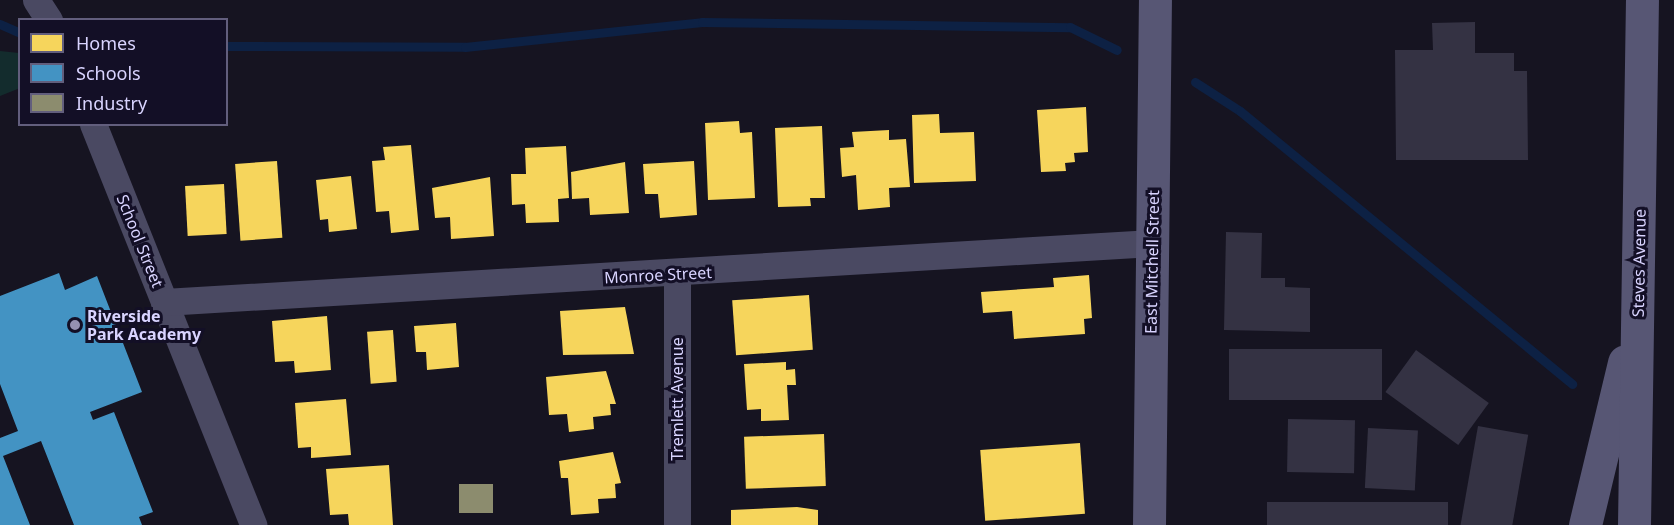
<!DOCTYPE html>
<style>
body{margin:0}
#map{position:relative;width:1674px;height:525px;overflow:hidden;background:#161421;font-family:"Noto Sans",sans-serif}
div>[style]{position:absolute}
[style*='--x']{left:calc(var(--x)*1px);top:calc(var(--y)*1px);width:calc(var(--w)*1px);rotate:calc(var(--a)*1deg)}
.green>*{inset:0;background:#132c2d}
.homes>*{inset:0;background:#f6d55c;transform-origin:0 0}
.schools>*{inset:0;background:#4393c3}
.industry>*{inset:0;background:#8c8c6e;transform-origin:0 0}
.stream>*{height:9px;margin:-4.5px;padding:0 4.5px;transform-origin:4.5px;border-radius:4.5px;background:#0d2144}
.building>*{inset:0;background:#343243;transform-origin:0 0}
.street>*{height:27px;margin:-13.5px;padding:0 13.5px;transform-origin:13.5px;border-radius:13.5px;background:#4a4962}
.secondary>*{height:33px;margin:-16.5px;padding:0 16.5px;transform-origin:16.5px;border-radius:16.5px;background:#575674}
.dots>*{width:16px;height:16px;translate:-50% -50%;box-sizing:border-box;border:3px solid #130f26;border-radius:50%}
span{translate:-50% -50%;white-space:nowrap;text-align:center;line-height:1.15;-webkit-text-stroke:6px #130f26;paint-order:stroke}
.street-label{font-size:16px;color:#d9d4ff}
.poi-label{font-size:16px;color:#d9d4ff;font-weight:700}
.left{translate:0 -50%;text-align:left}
.legend{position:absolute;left:18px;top:18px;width:210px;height:108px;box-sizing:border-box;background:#130f26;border:2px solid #625e7d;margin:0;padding:8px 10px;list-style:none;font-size:18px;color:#d9d4ff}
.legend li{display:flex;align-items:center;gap:12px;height:30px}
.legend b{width:30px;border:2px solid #625e7d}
</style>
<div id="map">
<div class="green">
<div style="clip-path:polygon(0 51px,19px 53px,20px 88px,0 96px)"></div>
</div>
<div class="homes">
<div style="clip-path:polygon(1086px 107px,1088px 152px,1074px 153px,1075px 162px,1065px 163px,1066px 171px,1041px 172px,1037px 110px)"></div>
<div style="clip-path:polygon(939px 114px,940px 133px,974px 132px,976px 181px,914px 183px,912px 115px)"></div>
<div style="clip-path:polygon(739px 121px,740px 133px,752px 132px,755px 198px,708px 200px,705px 123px)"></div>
<div style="clip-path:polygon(822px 126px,825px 198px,810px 198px,811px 206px,778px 207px,775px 128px)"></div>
<div style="clip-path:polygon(889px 130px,889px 140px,906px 139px,910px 187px,889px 188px,890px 207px,858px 210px,856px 175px,842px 177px,840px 148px,854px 147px,852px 132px)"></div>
<div style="clip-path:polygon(411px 145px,419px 230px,391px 233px,389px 211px,376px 212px,372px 161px,385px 160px,383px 147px)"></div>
<div style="clip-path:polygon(566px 146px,569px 198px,558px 199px,559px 222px,526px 223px,525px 204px,512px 205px,511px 174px,526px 174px,525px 148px)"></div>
<div style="left:277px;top:161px;width:77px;height:42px;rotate:86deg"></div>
<div style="clip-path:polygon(694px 161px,697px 215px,660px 218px,658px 194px,645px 194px,643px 164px)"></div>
<div style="clip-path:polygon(625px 162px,629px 213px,590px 215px,589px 198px,572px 199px,571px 172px)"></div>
<div style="clip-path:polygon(351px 176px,357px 229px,329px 232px,328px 219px,320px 220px,316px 180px)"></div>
<div style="clip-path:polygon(490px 177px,494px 236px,451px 239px,450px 217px,435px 218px,432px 188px)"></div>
<div style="left:224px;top:184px;width:50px;height:39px;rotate:87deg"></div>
<div style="clip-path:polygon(1089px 275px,1092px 318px,1084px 319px,1085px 334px,1014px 339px,1012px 311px,983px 313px,981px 292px,1054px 287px,1053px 278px)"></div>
<div style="left:809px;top:295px;width:55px;height:77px;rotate:86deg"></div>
<div style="clip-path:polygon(625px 307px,634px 354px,563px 355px,560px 311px)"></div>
<div style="clip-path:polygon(327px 316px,331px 370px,295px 373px,294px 361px,275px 362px,272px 321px)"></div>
<div style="clip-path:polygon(456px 323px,459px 367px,427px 370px,426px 352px,416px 352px,414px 326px)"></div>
<div style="left:393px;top:330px;width:52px;height:26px;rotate:86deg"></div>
<div style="clip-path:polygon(786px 362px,786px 370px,795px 369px,796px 385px,787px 385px,789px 420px,761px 421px,761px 409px,747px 410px,744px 364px)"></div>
<div style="clip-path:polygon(606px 371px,616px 404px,610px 404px,611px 415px,593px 417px,594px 429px,569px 432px,567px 414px,549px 415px,546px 377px)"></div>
<div style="clip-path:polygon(346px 399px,351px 455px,311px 458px,311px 447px,298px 448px,295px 403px)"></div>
<div style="left:824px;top:434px;width:52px;height:80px;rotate:88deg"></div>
<div style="left:1080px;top:443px;width:71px;height:100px;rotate:86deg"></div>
<div style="clip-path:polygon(613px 452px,621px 483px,615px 484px,616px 498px,598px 499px,599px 513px,571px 515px,568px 478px,561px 478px,559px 461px)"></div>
<div style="clip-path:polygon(389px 465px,393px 525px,349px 525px,348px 514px,330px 515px,326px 469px)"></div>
<div style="clip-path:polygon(797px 507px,818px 510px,818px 525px,731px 525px,731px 510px)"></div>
</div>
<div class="schools">
<div style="clip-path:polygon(59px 273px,65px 290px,97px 276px,142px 392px,90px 412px,93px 420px,114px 412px,153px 512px,139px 517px,142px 525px,74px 525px,41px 441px,3px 456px,30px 525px,0 525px,0 438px,18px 431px,0 384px,0 296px)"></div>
</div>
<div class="industry">
<div style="left:459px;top:484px;width:34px;height:29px"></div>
</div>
<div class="stream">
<div style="--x:0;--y:24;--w:22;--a:24"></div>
<div style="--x:226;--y:46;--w:239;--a:0.2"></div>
<div style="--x:465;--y:47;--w:238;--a:-6"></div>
<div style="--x:702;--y:22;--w:368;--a:0.8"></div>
<div style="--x:1070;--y:27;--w:52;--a:26.1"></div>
<div style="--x:1195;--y:82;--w:54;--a:32.8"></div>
<div style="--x:1240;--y:111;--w:430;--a:39.4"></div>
</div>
<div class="building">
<div style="clip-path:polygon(1475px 22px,1475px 53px,1514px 53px,1514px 71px,1527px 71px,1528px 160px,1396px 160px,1395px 50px,1433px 50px,1432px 23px)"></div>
<div style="clip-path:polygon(1226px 232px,1262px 233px,1261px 278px,1285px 278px,1285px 287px,1310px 288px,1310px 332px,1224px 330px)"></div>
<div style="left:1382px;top:349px;width:51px;height:153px;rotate:90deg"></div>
<div style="left:1416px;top:350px;width:90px;height:52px;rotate:36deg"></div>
<div style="left:1288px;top:419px;width:67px;height:53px;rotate:1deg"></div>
<div style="left:1478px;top:426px;width:51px;height:101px;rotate:10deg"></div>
<div style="left:1368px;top:428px;width:50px;height:60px;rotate:3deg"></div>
<div style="left:1448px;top:502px;width:23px;height:181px;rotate:90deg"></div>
</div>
<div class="street">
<div style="--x:36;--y:0;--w:24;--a:57"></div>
<div style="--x:93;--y:124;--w:432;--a:68.2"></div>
<div style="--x:677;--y:274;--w:251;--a:90"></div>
<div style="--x:164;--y:302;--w:990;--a:-3.42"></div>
</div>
<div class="secondary">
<div style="--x:1149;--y:525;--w:525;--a:-89.35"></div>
<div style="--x:1585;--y:525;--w:168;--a:-76.5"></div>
<div style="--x:1634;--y:525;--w:525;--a:-89.13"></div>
</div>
<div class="dots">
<div style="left:75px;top:325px;background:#9591b1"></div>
</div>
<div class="street-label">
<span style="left:140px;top:241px;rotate:68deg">School Street</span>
<span style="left:1152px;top:262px;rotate:-89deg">East Mitchell Street</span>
<span style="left:1639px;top:263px;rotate:-89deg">Steves Avenue</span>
<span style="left:658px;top:275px;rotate:-3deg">Monroe Street</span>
<span style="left:677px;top:399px;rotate:-90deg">Tremlett Avenue</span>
</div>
<div class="poi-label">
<span class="left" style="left:87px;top:325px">Riverside<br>Park Academy</span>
</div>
<ul class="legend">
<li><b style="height:16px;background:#f6d55c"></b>Homes</li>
<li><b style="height:16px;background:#4393c3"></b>Schools</li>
<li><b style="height:16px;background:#8c8c6e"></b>Industry</li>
</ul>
</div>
